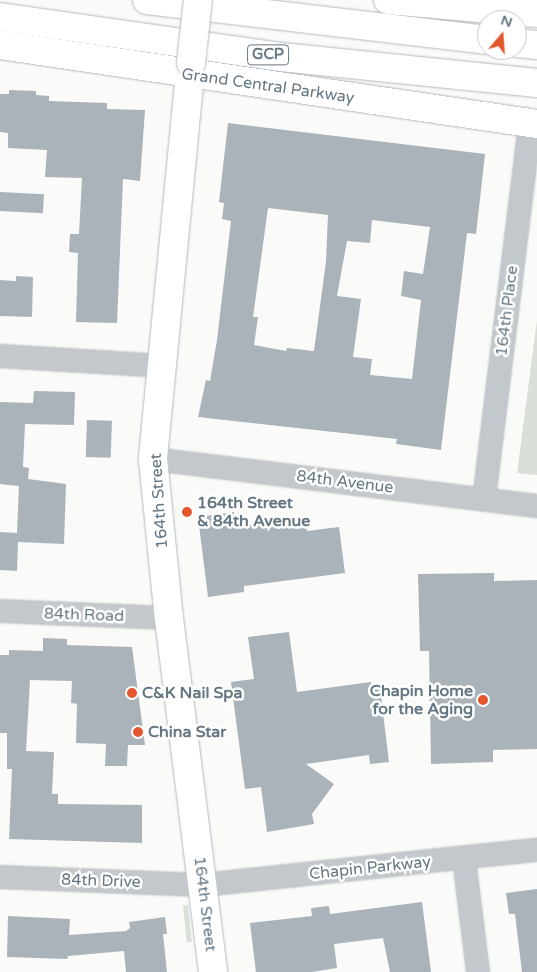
<!DOCTYPE html>
<style>
body{margin:0}
#map{position:relative;width:537px;height:972px;overflow:hidden;background:#fafaf8;font-family:"Varela Round",sans-serif}
div>[style]{position:absolute}
[style*='--x']{left:calc(var(--x)*1px);top:calc(var(--y)*1px);width:calc(var(--w)*1px);rotate:calc(var(--a)*1deg)}
.green>*{inset:0;background:#dadfd7;transform-origin:0 0}
.building>*{inset:0;background:#aab3b9;transform-origin:0 0}
.roads{filter:drop-shadow(0 0 1px #b3babf) drop-shadow(0 0 1px #b3babf)}
.street>*{height:22px;margin:-11px;padding:0 11px;transform-origin:11px;border-radius:11px;background:#c3c8cc}
.secondary>*{height:28px;margin:-14px;padding:0 14px;transform-origin:14px;border-radius:14px;background:#fff}
.highway>*{height:28px;margin:-14px;padding:0 14px;transform-origin:14px;border-radius:14px;background:#fff}
.bridges{filter:drop-shadow(0 0 1px #b3babf) drop-shadow(0 0 1px #b3babf)}
.secondary-bridge>*{height:28px;margin:-14px;padding:0 14px;transform-origin:14px;border-radius:14px;background:#fff}
.dots>*{width:14px;height:14px;translate:-50% -50%;box-sizing:border-box;border:2px solid #fff;border-radius:50%}
span{translate:-50% -50%;white-space:nowrap;text-align:center;line-height:1.15;-webkit-text-stroke:5px #fff;paint-order:stroke}
.shield-label span{padding:1px 4px;background:#fff;border:1px solid;border-radius:4px;-webkit-text-stroke-width:0}
.shield-label{font-size:15px;color:#657683;font-weight:700}
.street-label{font-size:16px;color:#657683}
.poi-label{font-size:16px;color:#657683;font-weight:700}
.left{translate:0 -50%;text-align:left}
.right{translate:-100% -50%;text-align:right}
.north{position:absolute;left:477px;top:10px;width:50px;height:50px;box-sizing:border-box;background:#fff;border:1px solid #c1c8cd;border-radius:50%;rotate:18deg;font-size:14px;font-weight:700;line-height:20px;text-align:center;color:#657683}
.north::after{content:'';display:block;margin:auto;width:18px;height:22px;background:#e4572e;clip-path:polygon(50% 0,100% 100%,50% 72%,0 100%)}
</style>
<div id="map">
<div class="green">
<div style="clip-path:polygon(537px 320px,537px 475px,517px 473px)"></div>
<div style="left:188px;top:905px;width:37px;height:5px;rotate:84deg"></div>
</div>
<div class="building">
<div style="clip-path:polygon(9px 90px,36px 91px,36px 95px,49px 96px,49px 101px,107px 103px,107px 109px,145px 110px,140px 181px,123px 179px,117px 323px,76px 322px,78px 253px,69px 252px,70px 234px,79px 234px,82px 178px,45px 177px,47px 150px,8px 148px,8px 133px,0 132px,0 94px,9px 94px)"></div>
<div style="clip-path:polygon(evenodd,228px 123px,485px 154px,476px 234px,467px 233px,441px 450px,396px 444px,397px 439px,198px 417px,206px 380px,210px 381px,217px 340px,231px 221px,222px 219px,224px 203px,219px 202px,228px 123px,268px 208px,328px 215px,326px 261px,314px 351px,287px 348px,286px 351px,254px 345px,258px 317px,253px 317px,268px 208px,228px 123px,372px 220px,430px 227px,423px 274px,404px 271px,401px 296px,421px 300px,412px 379px,370px 375px,372px 359px,353px 357px,361px 299px,337px 296px,347px 241px,370px 243px,372px 220px)"></div>
<div style="left:0;top:192px;width:44px;height:19px;rotate:3deg"></div>
<div style="clip-path:polygon(16px 276px,33px 277px,32px 317px,0 316px,0 280px,16px 281px)"></div>
<div style="clip-path:polygon(34px 391px,75px 392px,74px 425px,25px 424px,23px 467px,29px 468px,28px 479px,66px 484px,64px 544px,18px 542px,17px 571px,0 570px,0 532px,17px 533px,19px 486px,0 484px,0 402px,33px 403px)"></div>
<div style="left:87px;top:420px;width:25px;height:37px;rotate:2deg"></div>
<div style="clip-path:polygon(234px 512px,235px 526px,291px 519px,291px 526px,306px 524px,307px 531px,339px 527px,345px 573px,244px 586px,244px 592px,208px 597px,198px 517px)"></div>
<div style="clip-path:polygon(494px 573px,494px 581px,537px 580px,537px 749px,493px 750px,493px 762px,431px 764px,429px 651px,420px 651px,418px 574px)"></div>
<div style="clip-path:polygon(289px 632px,297px 692px,371px 682px,372px 689px,380px 688px,389px 762px,370px 764px,369px 755px,306px 764px,334px 784px,312px 814px,314px 824px,267px 832px,261px 787px,245px 789px,231px 682px,254px 679px,248px 637px)"></div>
<div style="clip-path:polygon(43px 638px,67px 639px,67px 645px,132px 647px,145px 745px,128px 745px,127px 766px,105px 766px,106px 744px,76px 743px,77px 704px,71px 703px,72px 681px,30px 680px,26px 751px,54px 752px,52px 794px,58px 794px,58px 804px,142px 805px,142px 843px,9px 839px,12px 769px,7px 769px,7px 733px,0 733px,0 655px,9px 655px,9px 650px,43px 651px)"></div>
<div style="clip-path:polygon(537px 889px,537px 972px,522px 972px,515px 914px,509px 914px,506px 893px)"></div>
<div style="clip-path:polygon(422px 902px,431px 972px,390px 972px,383px 938px,334px 944px,337px 968px,312px 972px,256px 972px,250px 923px,312px 916px,311px 908px,329px 906px,330px 914px)"></div>
<div style="clip-path:polygon(8px 916px,70px 919px,69px 935px,126px 931px,130px 928px,129px 922px,165px 917px,167px 934px,163px 934px,167px 972px,126px 972px,124px 951px,68px 956px,67px 959px,7px 957px)"></div>
</div>
<div class="roads">
<div class="street">
<div style="--x:0;--y:356;--w:162;--a:3.5"></div>
<div style="--x:153;--y:459;--w:387;--a:7"></div>
<div style="--x:484;--y:499;--w:379;--a:-83"></div>
<div style="--x:0;--y:611;--w:169;--a:2.4"></div>
<div style="--x:464;--y:859;--w:114;--a:82.9"></div>
<div style="--x:0;--y:877;--w:202;--a:2.3"></div>
<div style="--x:202;--y:885;--w:337;--a:-6"></div>
</div>
<div class="secondary">
<div style="--x:388;--y:0;--w:150;--a:5"></div>
<div style="--x:0;--y:45;--w:543;--a:8.37"></div>
<div style="--x:191;--y:63;--w:398;--a:95.5"></div>
<div style="--x:153;--y:459;--w:160;--a:84.3"></div>
<div style="--x:169;--y:618;--w:357;--a:82.9"></div>
</div>
<div class="highway">
<div style="--x:147;--y:0;--w:342;--a:6.7"></div>
<div style="--x:0;--y:17;--w:284;--a:8.1"></div>
<div style="--x:281;--y:57;--w:257;--a:5.8"></div>
<div style="--x:517;--y:43;--w:20;--a:6"></div>
</div>
</div>
<div class="bridges">
<div class="secondary-bridge">
<div style="--x:191;--y:63;--w:63;--a:-83.7"></div>
</div>
</div>
<div class="dots">
<div style="left:187px;top:512px;background:#e4572e"></div>
<div style="left:132px;top:693px;background:#e4572e"></div>
<div style="left:483px;top:700px;background:#e4572e"></div>
<div style="left:138px;top:732px;background:#e4572e"></div>
</div>
<div class="shield-label">
<span style="left:268px;top:55px">GCP</span>
</div>
<div class="street-label">
<span style="left:268px;top:86px;rotate:8deg">Grand Central Parkway</span>
<span style="left:507px;top:311px;rotate:-83deg">164th Place</span>
<span style="left:345px;top:482px;rotate:7deg">84th Avenue</span>
<span style="left:159px;top:501px;rotate:-94deg">164th Street</span>
<span style="left:84px;top:615px;rotate:2deg">84th Road</span>
<span style="left:370px;top:868px;rotate:-6deg">Chapin Parkway</span>
<span style="left:101px;top:881px;rotate:2deg">84th Drive</span>
<span style="left:205px;top:904px;rotate:83deg">164th Street</span>
</div>
<div class="poi-label">
<span class="left" style="left:197px;top:512px">164th Street<br>&amp; 84th Avenue</span>
<span class="right" style="left:473px;top:700px">Chapin Home<br>for the Aging</span>
<span class="left" style="left:142px;top:693px">C&amp;K Nail Spa</span>
<span class="left" style="left:148px;top:732px">China Star</span>
</div>
<div class="north">N</div>
</div>
